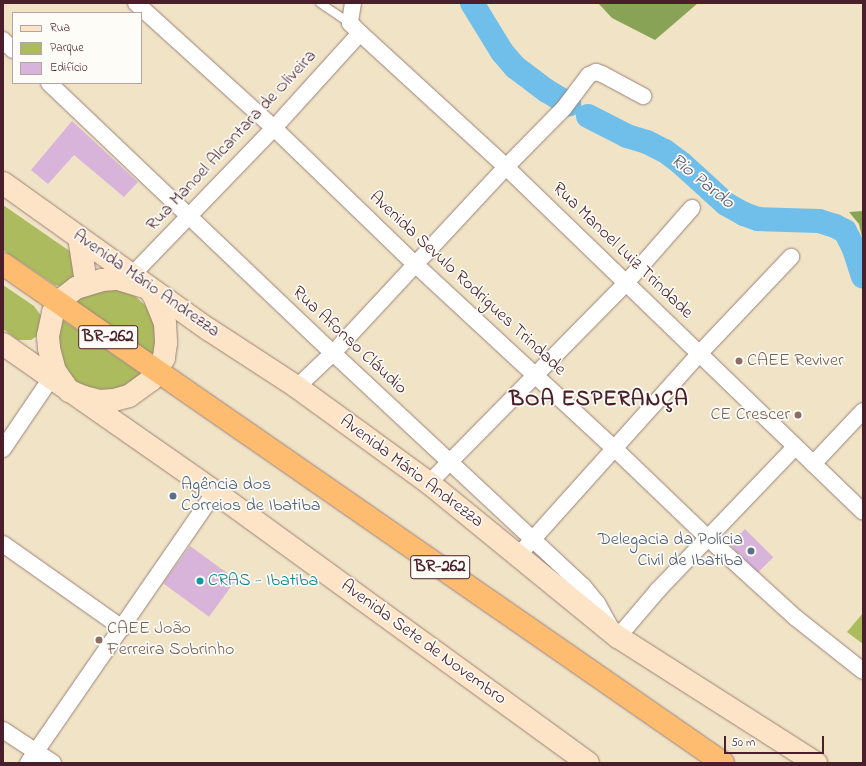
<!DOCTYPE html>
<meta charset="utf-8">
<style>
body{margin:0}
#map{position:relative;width:866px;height:766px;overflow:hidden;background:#f0e3c6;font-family:"Indie Flower",sans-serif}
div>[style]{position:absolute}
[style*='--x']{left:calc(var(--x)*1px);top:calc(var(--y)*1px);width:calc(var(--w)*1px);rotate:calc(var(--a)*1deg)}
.green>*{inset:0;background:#abbb5e}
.forest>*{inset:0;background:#88a355}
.river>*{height:24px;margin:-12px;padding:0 12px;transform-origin:12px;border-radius:12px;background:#6fbfea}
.building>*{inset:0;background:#d8b4da;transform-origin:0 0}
.roads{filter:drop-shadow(0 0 1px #9d8178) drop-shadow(0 0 1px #9d8178)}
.lane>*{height:8px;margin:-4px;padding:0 4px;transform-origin:4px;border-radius:4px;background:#fff}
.street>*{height:16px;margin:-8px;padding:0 8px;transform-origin:8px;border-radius:8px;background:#fff}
.secondary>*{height:22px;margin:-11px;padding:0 11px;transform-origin:11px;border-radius:11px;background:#fee4c6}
.highway>*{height:22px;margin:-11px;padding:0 11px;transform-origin:11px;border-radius:11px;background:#fdbc70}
.dots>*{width:11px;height:11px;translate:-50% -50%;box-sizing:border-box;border:2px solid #fdfcf7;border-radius:50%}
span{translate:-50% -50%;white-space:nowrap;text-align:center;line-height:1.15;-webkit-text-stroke:3.5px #fdfcf7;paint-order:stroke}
.shield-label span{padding:1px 3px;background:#fdfcf7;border:1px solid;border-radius:3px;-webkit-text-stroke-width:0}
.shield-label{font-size:17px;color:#4a1f2b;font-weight:700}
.street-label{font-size:18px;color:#4a1f2b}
.education-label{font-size:18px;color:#785e54}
.left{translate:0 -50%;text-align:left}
.right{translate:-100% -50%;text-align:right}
.service-label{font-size:18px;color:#4e5e75}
.culture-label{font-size:18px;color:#0d838f}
.water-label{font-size:19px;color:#57576e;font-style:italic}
.district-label{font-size:22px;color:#4a1f2b;font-weight:700;letter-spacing:1px}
.frame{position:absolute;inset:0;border:4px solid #4a1f2b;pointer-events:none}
.legend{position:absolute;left:12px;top:12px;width:130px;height:72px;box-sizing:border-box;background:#fdfcf7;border:1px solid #b5a4a5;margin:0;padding:5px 7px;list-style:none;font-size:12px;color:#4a1f2b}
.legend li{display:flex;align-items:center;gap:8px;height:20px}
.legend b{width:20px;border:1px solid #b5a4a5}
.scale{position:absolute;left:724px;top:736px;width:100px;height:18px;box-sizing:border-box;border:2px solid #4a1f2b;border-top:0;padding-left:5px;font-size:12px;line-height:14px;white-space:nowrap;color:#4a1f2b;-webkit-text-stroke:3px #fdfcf7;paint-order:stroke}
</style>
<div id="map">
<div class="green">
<div style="clip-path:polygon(3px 205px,71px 252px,78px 276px,62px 287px,55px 285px,3px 250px)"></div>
<div style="clip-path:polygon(3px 285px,34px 306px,42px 317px,37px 336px,31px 340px,18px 340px,3px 329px)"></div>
<div style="clip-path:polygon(96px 288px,124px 290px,136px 297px,146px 306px,153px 318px,157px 332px,153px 359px,72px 301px)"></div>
<div style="clip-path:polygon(60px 318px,143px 375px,133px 384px,108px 392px,82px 387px,71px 379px,63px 369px,55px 344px)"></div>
<div style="clip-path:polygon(863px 613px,863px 644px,847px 632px)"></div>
</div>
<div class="forest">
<div style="clip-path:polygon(598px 3px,698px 3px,655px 40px,612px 18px)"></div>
<div style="clip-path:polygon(863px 211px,863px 241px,859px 224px,849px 212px)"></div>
</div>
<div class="river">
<div style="--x:472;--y:3;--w:57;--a:58.5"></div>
<div style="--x:502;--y:52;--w:20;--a:49"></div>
<div style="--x:515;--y:67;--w:40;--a:37"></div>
<div style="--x:547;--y:91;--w:26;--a:31"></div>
<div style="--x:588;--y:116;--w:44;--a:27.1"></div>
<div style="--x:627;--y:136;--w:21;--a:17"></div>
<div style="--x:647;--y:142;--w:20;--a:27"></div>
<div style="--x:665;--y:151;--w:20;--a:37"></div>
<div style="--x:681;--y:163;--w:61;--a:42.3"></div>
<div style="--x:726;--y:204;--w:21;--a:29"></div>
<div style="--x:744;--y:214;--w:15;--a:20"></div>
<div style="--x:758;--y:219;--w:61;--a:1.9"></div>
<div style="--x:819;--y:221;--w:17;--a:17"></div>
<div style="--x:835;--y:226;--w:11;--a:27"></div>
<div style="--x:845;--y:231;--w:20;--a:63"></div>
<div style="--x:854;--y:249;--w:29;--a:72"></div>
</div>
<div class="building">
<div style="clip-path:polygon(72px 121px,138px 182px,124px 197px,74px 155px,48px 184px,31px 170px)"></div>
<div style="left:745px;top:529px;width:40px;height:22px;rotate:45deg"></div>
<div style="left:190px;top:546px;width:57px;height:46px;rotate:36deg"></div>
</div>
<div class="roads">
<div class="lane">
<div style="--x:320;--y:3;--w:36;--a:34"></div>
</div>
<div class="street">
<div style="--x:136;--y:3;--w:186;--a:42.2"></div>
<div style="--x:274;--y:128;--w:196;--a:44"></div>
<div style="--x:415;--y:264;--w:271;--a:42.8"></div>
<div style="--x:614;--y:448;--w:130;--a:43.8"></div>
<div style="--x:708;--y:538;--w:119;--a:42.3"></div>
<div style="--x:796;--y:618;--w:85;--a:38.3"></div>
<div style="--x:353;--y:3;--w:20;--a:99"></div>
<div style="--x:350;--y:23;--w:14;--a:45"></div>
<div style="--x:360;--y:33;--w:198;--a:42.5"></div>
<div style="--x:506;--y:167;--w:496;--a:44"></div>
<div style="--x:3;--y:40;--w:14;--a:45"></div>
<div style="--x:49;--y:83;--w:392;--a:43.6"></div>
<div style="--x:333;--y:353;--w:342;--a:43"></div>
<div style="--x:583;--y:586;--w:22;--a:51"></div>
<div style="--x:597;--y:603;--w:29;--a:61"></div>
<div style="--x:132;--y:275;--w:204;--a:-46"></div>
<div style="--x:274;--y:128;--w:128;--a:-47.8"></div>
<div style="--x:297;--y:387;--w:50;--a:-43.4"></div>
<div style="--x:333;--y:353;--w:254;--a:-47.1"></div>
<div style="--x:506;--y:167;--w:83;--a:-45.5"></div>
<div style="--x:564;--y:108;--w:41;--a:-52.9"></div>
<div style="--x:589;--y:75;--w:8;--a:-23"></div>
<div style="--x:596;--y:72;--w:6;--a:18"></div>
<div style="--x:602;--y:74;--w:47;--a:28.2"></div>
<div style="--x:3;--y:449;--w:86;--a:-55.9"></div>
<div style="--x:813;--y:464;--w:73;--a:-46.7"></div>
<div style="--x:429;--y:483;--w:281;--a:-45.4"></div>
<div style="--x:626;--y:283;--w:100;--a:-48.7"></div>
<div style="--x:3;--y:544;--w:146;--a:35.2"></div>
<div style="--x:525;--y:548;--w:261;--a:-48.1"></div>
<div style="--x:699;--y:354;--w:134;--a:-46.5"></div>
<div style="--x:618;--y:637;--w:62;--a:-49.6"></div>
<div style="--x:658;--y:590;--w:198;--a:-46.2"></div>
<div style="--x:3;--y:730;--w:60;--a:33.4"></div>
<div style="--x:28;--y:763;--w:329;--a:-55.4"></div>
</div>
<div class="secondary">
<div style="--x:3;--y:183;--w:252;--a:35.5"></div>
<div style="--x:208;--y:329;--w:106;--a:33.1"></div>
<div style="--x:297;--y:387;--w:163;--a:36"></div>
<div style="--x:429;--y:483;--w:244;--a:39.2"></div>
<div style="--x:618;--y:637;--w:235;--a:32.5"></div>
<div style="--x:79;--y:237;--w:47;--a:81.3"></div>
<div style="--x:118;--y:279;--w:31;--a:17"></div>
<div style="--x:148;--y:288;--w:10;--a:53"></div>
<div style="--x:154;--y:296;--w:29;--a:68"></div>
<div style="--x:165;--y:323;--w:20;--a:87"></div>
<div style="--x:166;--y:343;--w:15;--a:98"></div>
<div style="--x:164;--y:358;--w:26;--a:121"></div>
<div style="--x:151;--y:380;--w:27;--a:144"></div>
<div style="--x:129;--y:396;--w:16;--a:165"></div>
<div style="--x:114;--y:400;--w:15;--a:176"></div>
<div style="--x:99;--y:401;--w:16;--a:-165"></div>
<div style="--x:84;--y:397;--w:16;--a:-158"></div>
<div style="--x:69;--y:391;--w:24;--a:-125"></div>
<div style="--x:55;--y:371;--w:24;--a:-105"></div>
<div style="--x:49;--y:348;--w:12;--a:-95"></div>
<div style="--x:48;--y:336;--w:24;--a:-78"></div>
<div style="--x:53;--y:313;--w:12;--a:-66"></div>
<div style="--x:58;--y:302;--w:23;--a:-38"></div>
<div style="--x:76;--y:288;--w:27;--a:-17"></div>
<div style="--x:102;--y:280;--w:16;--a:-4"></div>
<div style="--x:3;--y:344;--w:259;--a:34.9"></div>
<div style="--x:215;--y:492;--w:461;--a:36"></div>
</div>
<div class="highway">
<div style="--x:3;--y:264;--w:876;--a:34.72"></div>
</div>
</div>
<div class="dots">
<div style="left:739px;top:361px;background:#8d6e63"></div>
<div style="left:798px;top:415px;background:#8d6e63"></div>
<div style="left:173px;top:496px;background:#5c6f8a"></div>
<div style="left:751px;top:551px;background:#5c6f8a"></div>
<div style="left:200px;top:581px;background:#0f9aa8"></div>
<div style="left:99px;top:640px;background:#8d6e63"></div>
</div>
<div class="shield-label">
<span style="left:108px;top:337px">BR-262</span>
<span style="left:440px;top:567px">BR-262</span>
</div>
<div class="street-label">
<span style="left:232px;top:141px;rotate:-47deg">Rua Manoel Alcantara de Oliveira</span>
<span style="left:622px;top:251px;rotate:44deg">Rua Manoel Luiz Trindade</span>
<span style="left:146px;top:284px;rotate:35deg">Avenida Mário Andrezza</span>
<span style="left:467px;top:284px;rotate:43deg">Avenida Sevulo Rodrigues Trindade</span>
<span style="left:349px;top:341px;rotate:43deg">Rua Afonso Cláudio</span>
<span style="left:411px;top:472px;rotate:37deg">Avenida Mário Andrezza</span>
<span style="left:423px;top:643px;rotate:36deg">Avenida Sete de Novembro</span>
</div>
<div class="education-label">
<span class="left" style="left:747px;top:361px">CAEE Reviver</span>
<span class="right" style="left:790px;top:415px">CE Crescer</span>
<span class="left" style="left:107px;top:640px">CAEE João<br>Ferreira Sobrinho</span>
</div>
<div class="service-label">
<span class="left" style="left:181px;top:496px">Agência dos<br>Correios de Ibatiba</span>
<span class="right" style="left:743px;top:551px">Delegacia da Polícia<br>Civil de Ibatiba</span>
</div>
<div class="culture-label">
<span class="left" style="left:208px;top:581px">CRAS - Ibatiba</span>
</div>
<div class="water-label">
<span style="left:702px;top:182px;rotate:39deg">Rio Pardo</span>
</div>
<div class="district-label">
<span style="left:599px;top:401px">BOA ESPERANÇA</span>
</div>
<div class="frame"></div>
<ul class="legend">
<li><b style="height:5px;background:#fee4c6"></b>Rua</li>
<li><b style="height:11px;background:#abbb5e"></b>Parque</li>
<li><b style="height:11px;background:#d8b4da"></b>Edifício</li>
</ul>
<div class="scale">50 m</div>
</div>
